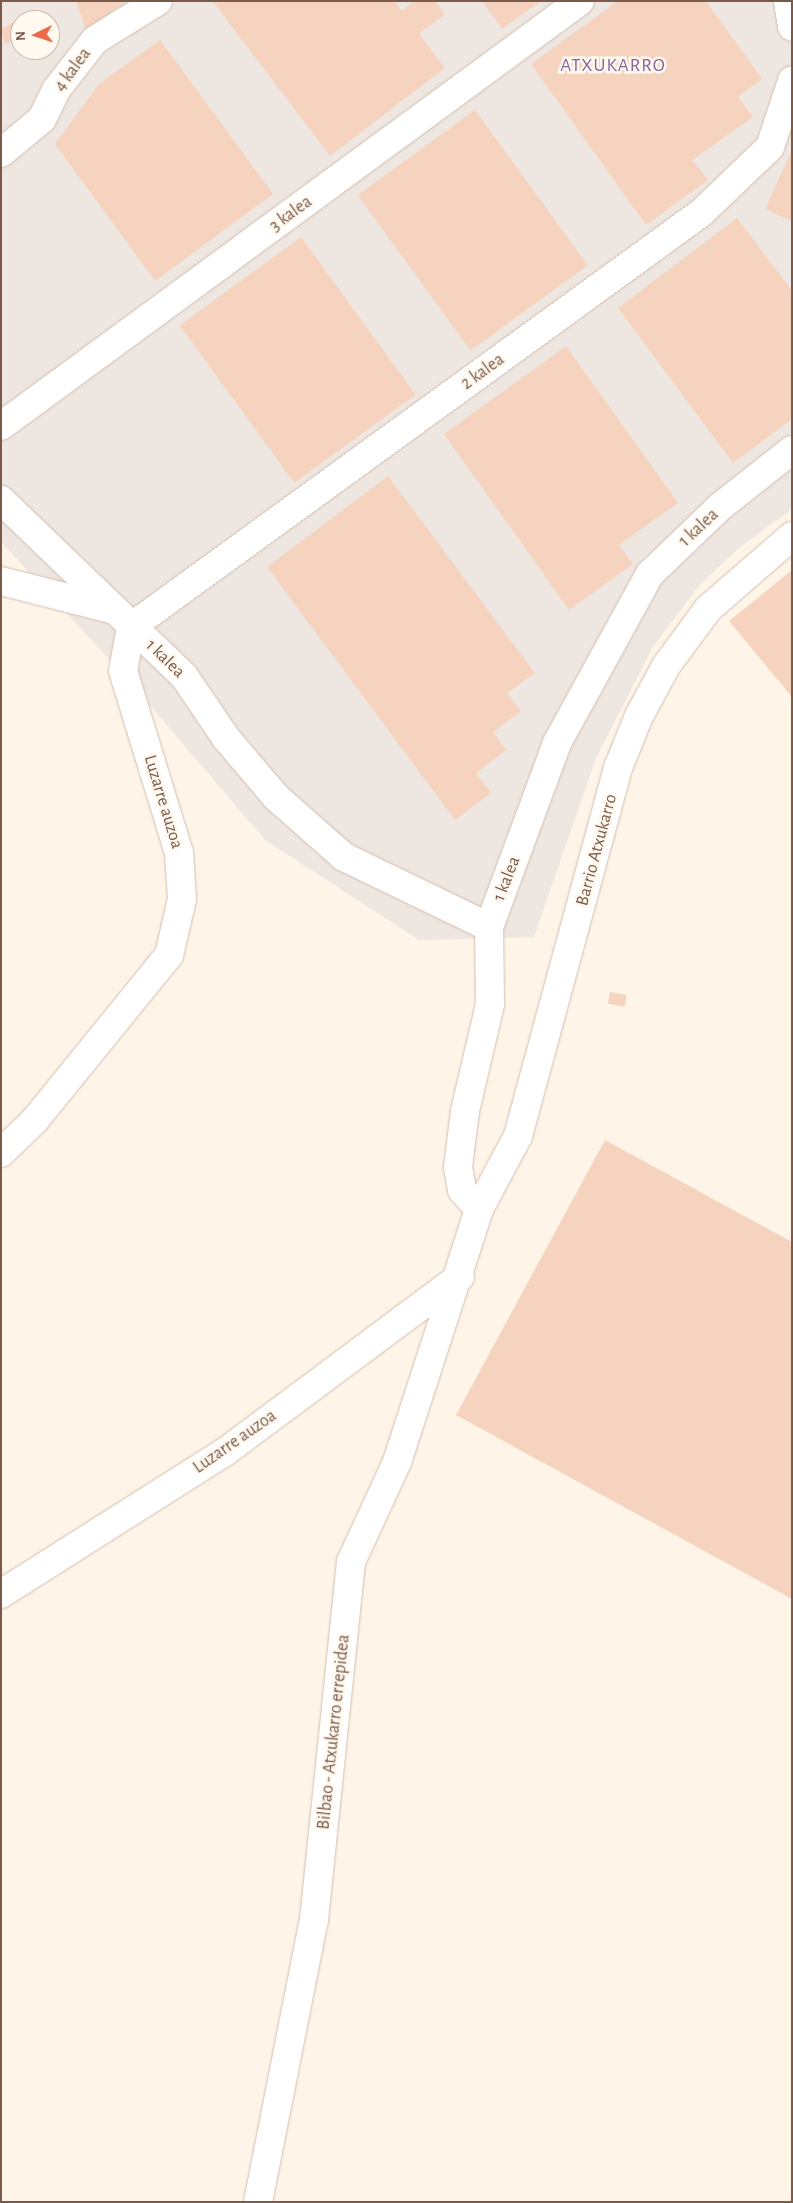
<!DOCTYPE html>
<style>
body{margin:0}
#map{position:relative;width:793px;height:2203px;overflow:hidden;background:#fef5e8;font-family:"Alegreya Sans",sans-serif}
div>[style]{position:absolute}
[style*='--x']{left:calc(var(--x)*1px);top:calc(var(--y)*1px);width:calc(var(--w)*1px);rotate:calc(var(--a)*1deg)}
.industrial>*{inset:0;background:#eee7e1}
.building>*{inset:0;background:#f5d3be;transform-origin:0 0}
.roads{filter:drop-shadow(0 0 1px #d3beaf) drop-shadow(0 0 1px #d3beaf)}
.street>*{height:28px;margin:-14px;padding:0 14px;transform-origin:14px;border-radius:14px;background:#fff}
span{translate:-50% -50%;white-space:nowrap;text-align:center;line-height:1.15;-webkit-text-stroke:5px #fff9f0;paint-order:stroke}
.street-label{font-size:18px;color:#7a5a4a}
.neighbourhood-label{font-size:19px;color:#89669d;letter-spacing:1px}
.frame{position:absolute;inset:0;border:2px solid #7a5a4a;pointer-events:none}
.north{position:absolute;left:10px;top:10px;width:50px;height:50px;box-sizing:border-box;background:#fff9f0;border:1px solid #cab9ae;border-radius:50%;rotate:266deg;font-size:14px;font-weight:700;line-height:20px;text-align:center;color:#7a5a4a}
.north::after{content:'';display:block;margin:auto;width:18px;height:22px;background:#ed6a48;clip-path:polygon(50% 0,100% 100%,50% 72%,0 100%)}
</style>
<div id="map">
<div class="industrial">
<div style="clip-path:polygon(evenodd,1px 1px,792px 1px,792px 509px,739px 548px,699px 586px,653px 647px,596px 758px,534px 937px,419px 940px,265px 840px,131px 683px,1px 542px,1px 1px,20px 20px,50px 20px,50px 50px,20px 50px,20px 20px)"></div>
</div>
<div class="building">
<div style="clip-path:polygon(76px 1px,126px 1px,86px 30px)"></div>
<div style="clip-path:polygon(217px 1px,394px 1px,402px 11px,414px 1px,435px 1px,445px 14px,419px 34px,445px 68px,330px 156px,214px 3px)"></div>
<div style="clip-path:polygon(482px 1px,541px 1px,502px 29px)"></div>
<div style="clip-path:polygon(618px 1px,706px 1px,762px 79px,738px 97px,753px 117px,692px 160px,708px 180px,646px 225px,531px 64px)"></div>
<div style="clip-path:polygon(26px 16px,27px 20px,20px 20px,20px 37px,5px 44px,1px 29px)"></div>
<div style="clip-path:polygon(160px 40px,273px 194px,155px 281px,55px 144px,99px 84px)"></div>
<div style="left:475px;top:110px;width:192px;height:145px;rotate:54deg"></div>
<div style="clip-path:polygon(792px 150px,792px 221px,765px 209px)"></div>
<div style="clip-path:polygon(737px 218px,792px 291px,792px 419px,733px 463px,618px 308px)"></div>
<div style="left:301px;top:237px;width:195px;height:150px;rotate:54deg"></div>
<div style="clip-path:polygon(566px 346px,678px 503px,619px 545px,633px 564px,569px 610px,444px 434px)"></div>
<div style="clip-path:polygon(388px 476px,535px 673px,507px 693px,521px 711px,493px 732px,506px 750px,476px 773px,491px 793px,455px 820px,267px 567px)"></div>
<div style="clip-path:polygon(792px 570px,792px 697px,729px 621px)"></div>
<div style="left:610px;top:992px;width:17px;height:12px;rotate:10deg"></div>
<div style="clip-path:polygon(605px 1140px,792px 1242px,792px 1599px,456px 1415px)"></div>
</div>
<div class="roads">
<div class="street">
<div style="--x:788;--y:1;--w:26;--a:81"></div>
<div style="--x:1;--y:153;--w:53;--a:-39.7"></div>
<div style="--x:42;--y:119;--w:32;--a:-64"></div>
<div style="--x:56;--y:90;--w:63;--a:-52"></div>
<div style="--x:95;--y:40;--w:74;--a:-31.8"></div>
<div style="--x:1;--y:426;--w:718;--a:-36.28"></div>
<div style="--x:1;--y:500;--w:254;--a:43.9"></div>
<div style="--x:184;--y:676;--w:75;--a:55.9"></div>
<div style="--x:226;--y:738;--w:77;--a:49.7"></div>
<div style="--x:276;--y:797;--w:91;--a:41.4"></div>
<div style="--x:344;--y:857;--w:161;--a:25.8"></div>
<div style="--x:489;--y:927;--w:196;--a:-69.7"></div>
<div style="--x:557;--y:743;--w:193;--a:-61.2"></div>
<div style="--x:650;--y:574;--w:98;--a:-43.8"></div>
<div style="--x:721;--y:506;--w:90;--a:-38.3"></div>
<div style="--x:1;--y:581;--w:114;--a:14.3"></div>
<div style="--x:131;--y:627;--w:704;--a:-35.99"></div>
<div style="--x:701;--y:213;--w:95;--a:-43.7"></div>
<div style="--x:770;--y:147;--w:70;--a:-71.6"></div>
<div style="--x:1;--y:1153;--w:47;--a:-44.1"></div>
<div style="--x:35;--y:1120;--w:213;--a:-50.9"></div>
<div style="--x:169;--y:955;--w:57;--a:-76.9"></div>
<div style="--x:182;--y:899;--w:46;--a:-93.7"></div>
<div style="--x:179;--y:853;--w:190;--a:-107.1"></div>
<div style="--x:123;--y:671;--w:45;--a:-79.7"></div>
<div style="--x:479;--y:1209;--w:25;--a:-132"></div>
<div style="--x:462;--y:1190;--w:23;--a:-100"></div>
<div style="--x:458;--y:1167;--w:56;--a:-82.9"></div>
<div style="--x:465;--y:1111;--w:110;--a:-76.8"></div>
<div style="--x:490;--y:1004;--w:77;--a:-90.7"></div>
<div style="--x:1;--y:1594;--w:265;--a:-32.4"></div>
<div style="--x:225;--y:1452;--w:293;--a:-36.7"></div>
<div style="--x:258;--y:2202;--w:288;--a:-78.8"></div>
<div style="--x:314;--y:1920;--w:360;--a:-84.1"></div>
<div style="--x:351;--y:1562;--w:110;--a:-65.3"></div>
<div style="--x:397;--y:1462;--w:266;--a:-72"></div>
<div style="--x:479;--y:1209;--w:83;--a:-61.9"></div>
<div style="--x:518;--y:1136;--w:381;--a:-74.8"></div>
<div style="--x:618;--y:768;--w:56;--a:-68"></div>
<div style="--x:639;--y:716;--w:57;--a:-61.6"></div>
<div style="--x:666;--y:666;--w:71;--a:-53.6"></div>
<div style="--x:708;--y:609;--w:111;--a:-41"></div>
</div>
</div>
<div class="street-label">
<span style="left:73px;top:70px;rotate:-54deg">4 kalea</span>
<span style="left:291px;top:214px;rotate:-36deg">3 kalea</span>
<span style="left:483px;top:372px;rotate:-36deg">2 kalea</span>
<span style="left:699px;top:528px;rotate:-43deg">1 kalea</span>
<span style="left:165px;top:659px;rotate:44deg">1 kalea</span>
<span style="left:163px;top:802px;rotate:73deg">Luzarre auzoa</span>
<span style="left:597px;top:850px;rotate:-75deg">Barrio Atxukarro</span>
<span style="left:507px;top:879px;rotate:-69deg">1 kalea</span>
<span style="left:235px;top:1442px;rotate:-35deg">Luzarre auzoa</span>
<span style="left:334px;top:1732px;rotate:-84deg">Bilbao - Atxukarro errepidea</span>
</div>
<div class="neighbourhood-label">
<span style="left:613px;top:66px">ATXUKARRO</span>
</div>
<div class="frame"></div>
<div class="north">N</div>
</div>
